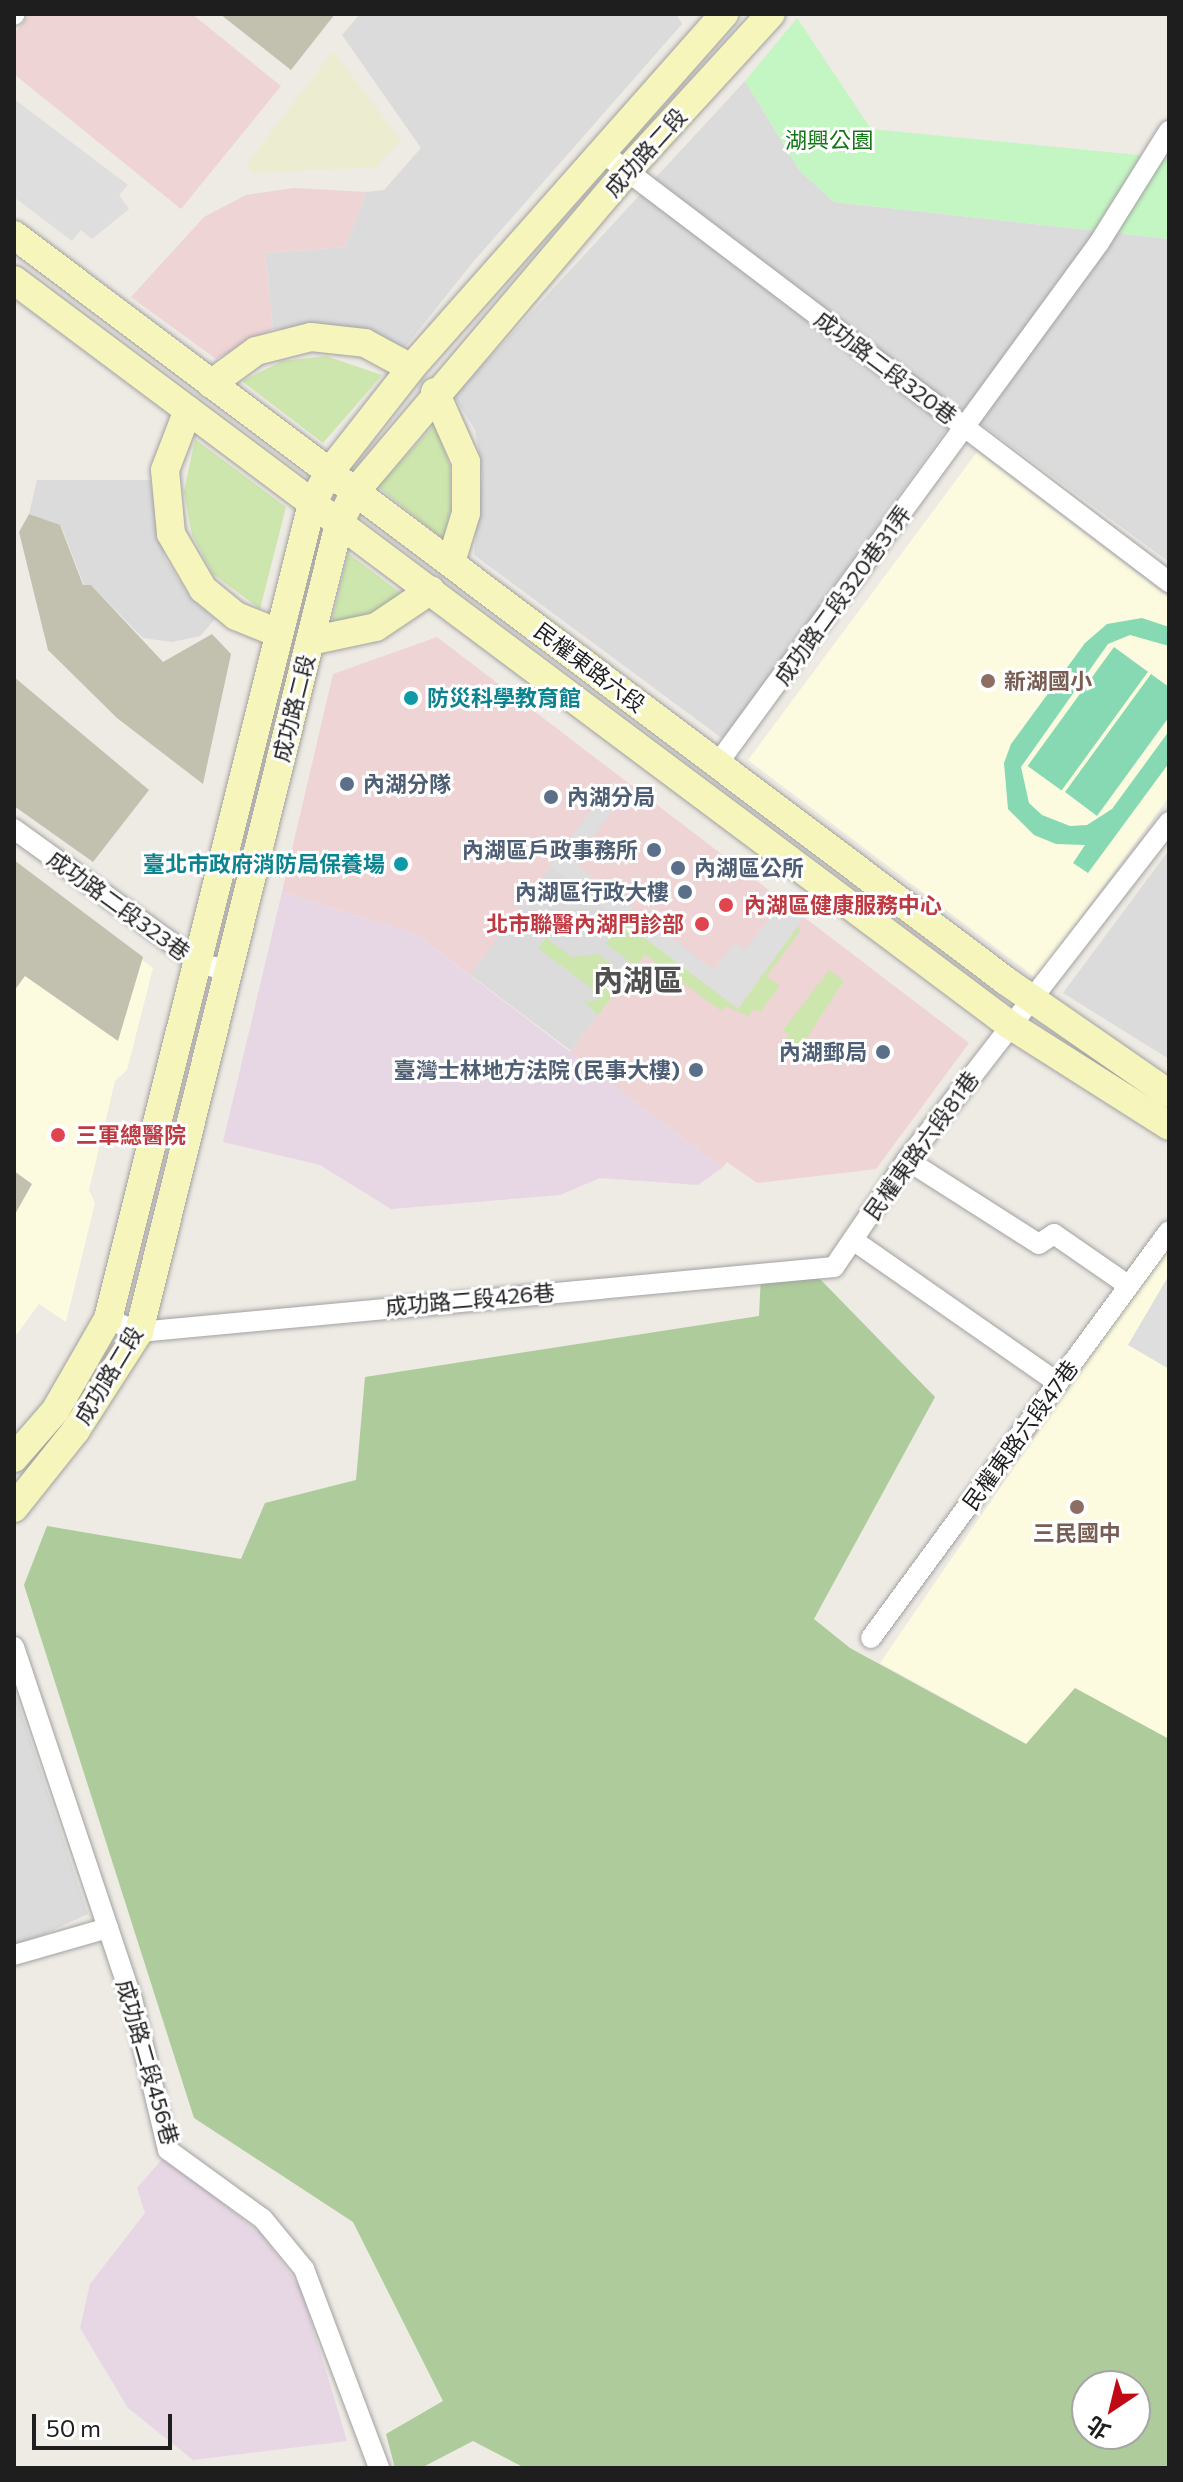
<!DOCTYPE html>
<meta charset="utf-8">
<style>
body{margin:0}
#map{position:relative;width:1183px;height:2482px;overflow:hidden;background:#eeeae4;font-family:Commissioner,"Noto Sans TC",sans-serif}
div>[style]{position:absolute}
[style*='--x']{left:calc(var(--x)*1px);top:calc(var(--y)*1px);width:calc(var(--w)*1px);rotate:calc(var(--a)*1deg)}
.residential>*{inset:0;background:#dcdbdb;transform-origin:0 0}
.commercial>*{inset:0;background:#eed4d5}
.industrial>*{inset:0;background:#e7d7e5}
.education>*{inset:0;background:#fdfbdf}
.construction>*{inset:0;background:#c2c1b0}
.farmland>*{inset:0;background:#ececd1}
.grass>*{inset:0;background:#cde6ad}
.forest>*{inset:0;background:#adcb9b}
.park>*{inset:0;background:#c4f6c4}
.pitch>*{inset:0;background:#87d9b4;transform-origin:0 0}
.parking>*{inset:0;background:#dedede}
.roads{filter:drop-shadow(0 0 2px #a2a2a2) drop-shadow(0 0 2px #a2a2a2)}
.street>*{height:20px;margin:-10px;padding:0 10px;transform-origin:10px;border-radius:10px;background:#fff}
.secondary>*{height:28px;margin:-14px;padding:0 14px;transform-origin:14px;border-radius:14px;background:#f6f5bb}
.dots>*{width:22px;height:22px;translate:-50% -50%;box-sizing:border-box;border:4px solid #fff;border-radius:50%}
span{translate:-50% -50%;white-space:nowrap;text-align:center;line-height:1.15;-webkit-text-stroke:6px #fff;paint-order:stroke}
.park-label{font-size:22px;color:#127614}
.street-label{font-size:22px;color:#1e1e1e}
.education-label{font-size:22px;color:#785e54;font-weight:700}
.left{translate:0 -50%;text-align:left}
.culture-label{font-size:22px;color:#0d838f;font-weight:700}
.right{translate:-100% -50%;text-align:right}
.service-label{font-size:22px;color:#4e5e75;font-weight:700}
.health-label{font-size:22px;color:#be3a42;font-weight:700}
.district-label{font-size:30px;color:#515151;font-weight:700}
.frame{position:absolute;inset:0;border:16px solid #1e1e1e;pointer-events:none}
.north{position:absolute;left:1071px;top:2370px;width:80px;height:80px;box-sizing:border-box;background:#fff;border:2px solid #a5a5a5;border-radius:50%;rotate:215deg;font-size:22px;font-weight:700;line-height:32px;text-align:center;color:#1e1e1e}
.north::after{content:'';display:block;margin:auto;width:28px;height:36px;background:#c00b17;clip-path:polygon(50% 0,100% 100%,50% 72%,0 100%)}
.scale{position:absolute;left:32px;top:2414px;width:140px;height:36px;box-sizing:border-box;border:4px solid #1e1e1e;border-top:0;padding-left:10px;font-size:24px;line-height:28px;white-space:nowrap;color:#1e1e1e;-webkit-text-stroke:6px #fff;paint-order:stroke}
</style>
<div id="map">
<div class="residential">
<div style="clip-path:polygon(360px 14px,676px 14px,682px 24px,473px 262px,403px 350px,368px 332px,273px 329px,265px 253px,345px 247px,366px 192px,384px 190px,421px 148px,342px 35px)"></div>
<div style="clip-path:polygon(745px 81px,800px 171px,834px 202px,1169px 239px,1169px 562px,961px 409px,723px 739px,474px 555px,482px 474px,475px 430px,454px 396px)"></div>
<div style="clip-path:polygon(37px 480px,150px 480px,165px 558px,190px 598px,215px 619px,200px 636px,172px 642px,143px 638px,92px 586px,84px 585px,61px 526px,29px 514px)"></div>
<div style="clip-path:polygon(1169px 850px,1169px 1059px,1063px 993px)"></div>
<div style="left:550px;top:866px;width:128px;height:135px;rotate:37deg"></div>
<div style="clip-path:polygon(14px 1690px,88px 1914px,14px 1948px)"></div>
</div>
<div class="commercial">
<div style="clip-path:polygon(30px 14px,192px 14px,281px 86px,181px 209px,14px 74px,14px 34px)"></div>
<div style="clip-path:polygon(294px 188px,366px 192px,345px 247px,265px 253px,273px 329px,216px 359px,131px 297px,204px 217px,246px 195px)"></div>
<div style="clip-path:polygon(437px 637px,969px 1043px,876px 1169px,757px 1183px,727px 1162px,722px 1168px,570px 1052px,652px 944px,551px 867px,470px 975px,416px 934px,282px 892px,333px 674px)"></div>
</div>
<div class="industrial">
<div style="clip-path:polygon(282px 892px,416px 934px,722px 1168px,698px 1185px,600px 1178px,560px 1195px,391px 1209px,320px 1165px,223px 1142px)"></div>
<div style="clip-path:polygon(164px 2157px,260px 2233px,301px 2288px,347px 2441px,193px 2460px,128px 2408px,80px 2328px,90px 2284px,145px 2213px,137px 2188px)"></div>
</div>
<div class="education">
<div style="clip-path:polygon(977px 452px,1169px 598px,1169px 797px,1036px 978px,748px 760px)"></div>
<div style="clip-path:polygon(14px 866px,153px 968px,127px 1070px,115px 1081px,89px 1190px,95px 1203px,66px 1322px,39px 1304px,14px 1338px)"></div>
<div style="clip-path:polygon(1169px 1241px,1169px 1739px,1075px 1688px,1027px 1744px,880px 1663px)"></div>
</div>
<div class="construction">
<div style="clip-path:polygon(220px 14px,335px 14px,291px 70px)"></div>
<div style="clip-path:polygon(29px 514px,60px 525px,83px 585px,91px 585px,163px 662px,212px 634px,231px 654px,203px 784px,117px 718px,48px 650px,19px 532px)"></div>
<div style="clip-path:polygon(14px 677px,149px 790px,93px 862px,14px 806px)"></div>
<div style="clip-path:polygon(14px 860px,143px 957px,118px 1041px,25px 976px,14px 991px)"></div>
<div style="clip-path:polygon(14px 1171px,32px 1184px,14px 1216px)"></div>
</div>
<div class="farmland">
<div style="clip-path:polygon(333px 51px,401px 140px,376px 167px,252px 173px,247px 164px)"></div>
</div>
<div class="grass">
<div style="clip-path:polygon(326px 356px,382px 375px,323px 443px,242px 381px,282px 361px)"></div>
<div style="clip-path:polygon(435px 424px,450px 466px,451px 510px,443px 539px,378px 487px)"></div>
<div style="clip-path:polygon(195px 439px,286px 507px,260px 609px,213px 574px,192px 535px,184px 492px)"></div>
<div style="clip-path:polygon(348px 553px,402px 594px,374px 612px,331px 624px)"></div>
<div style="clip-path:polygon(623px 921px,738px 1009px,797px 927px,801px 930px,767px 976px,780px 986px,760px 1012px,754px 1009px,748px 1016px,725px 1006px,721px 1011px,645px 955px,636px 966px,606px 944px)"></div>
<div style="clip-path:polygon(546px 938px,572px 957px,598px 954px,614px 966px,595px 991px,538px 948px)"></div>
<div style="clip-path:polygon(829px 970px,844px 981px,797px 1053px,783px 1043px,789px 1035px,783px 1030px)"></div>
<div style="clip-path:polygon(615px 974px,624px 981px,598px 1015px,583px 1000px,594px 1002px)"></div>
</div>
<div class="forest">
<div style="clip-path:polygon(evenodd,761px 1275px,817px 1276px,935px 1397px,814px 1619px,850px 1648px,1026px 1744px,1075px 1688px,1169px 1739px,1169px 2468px,525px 2468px,473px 2441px,421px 2468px,395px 2468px,386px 2434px,443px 2401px,353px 2222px,194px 2118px,24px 1585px,47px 1526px,241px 1559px,265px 1503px,356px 1480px,365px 1377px,759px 1316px,761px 1275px,1087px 2386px,1135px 2386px,1135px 2434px,1087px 2434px,1087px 2386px)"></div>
</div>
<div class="park">
<div style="clip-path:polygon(797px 18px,871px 129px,1169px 158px,1169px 239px,834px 202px,800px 171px,745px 81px)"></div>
</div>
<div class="pitch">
<div style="clip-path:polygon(1142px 618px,1169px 627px,1169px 646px,1130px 635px,1108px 644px,1021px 767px,1029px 803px,1042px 815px,1070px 826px,1087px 825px,1112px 809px,1169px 731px,1169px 763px,1088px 873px,1073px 863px,1085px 845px,1056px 844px,1034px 835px,1008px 809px,1004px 763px,1011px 744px,1085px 643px,1107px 624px)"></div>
<div style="left:1114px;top:647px;width:42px;height:147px;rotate:36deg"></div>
<div style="clip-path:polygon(1151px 674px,1169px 687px,1169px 717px,1097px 816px,1065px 792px)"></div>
</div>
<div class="parking">
<div style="clip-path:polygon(14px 99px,128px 185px,119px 195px,129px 209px,92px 239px,81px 230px,72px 241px,14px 197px)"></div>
<div style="clip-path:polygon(612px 781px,627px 792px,578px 856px,580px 868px,714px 970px,735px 943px,745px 950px,783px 901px,804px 917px,738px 1009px,550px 866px)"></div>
<div style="clip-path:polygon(1169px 1275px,1169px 1369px,1128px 1345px)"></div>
</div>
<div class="roads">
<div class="street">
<div style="--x:14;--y:15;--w:1;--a:-45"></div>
<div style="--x:602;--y:152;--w:712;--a:37.18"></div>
<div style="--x:718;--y:763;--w:645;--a:-53.77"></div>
<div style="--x:1099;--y:243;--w:132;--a:-58"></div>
<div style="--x:14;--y:829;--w:228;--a:35.9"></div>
<div style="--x:199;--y:963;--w:31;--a:15"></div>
<div style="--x:907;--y:1160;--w:156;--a:32.5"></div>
<div style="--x:1039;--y:1244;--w:18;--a:-34"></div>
<div style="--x:1054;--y:1234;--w:91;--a:34.7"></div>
<div style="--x:853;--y:1240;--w:250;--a:34.9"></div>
<div style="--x:108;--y:1319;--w:34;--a:23"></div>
<div style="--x:139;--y:1332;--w:698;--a:-5.34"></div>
<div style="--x:834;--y:1267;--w:130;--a:-55.7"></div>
<div style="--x:907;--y:1160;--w:428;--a:-52.2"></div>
<div style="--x:871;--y:1638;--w:504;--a:-53.79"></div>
<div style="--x:14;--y:1647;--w:371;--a:71.5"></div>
<div style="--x:132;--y:1999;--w:155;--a:76.6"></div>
<div style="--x:168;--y:2150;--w:117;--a:36"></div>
<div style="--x:263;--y:2219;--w:65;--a:50.6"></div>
<div style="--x:304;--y:2269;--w:213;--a:69.3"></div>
<div style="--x:14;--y:1955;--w:98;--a:-16"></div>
</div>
<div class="secondary">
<div style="--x:14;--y:235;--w:1241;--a:36.94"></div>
<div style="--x:1006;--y:981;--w:198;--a:34.7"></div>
<div style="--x:14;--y:280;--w:1244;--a:36.8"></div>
<div style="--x:1010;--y:1025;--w:188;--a:32.4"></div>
<div style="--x:211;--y:384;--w:56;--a:-36.3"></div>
<div style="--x:256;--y:351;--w:57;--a:-14.3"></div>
<div style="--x:311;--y:337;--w:54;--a:6.3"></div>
<div style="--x:365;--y:343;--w:52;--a:28.5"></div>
<div style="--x:435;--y:392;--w:77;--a:66.1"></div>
<div style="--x:466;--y:462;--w:51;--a:90"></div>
<div style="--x:466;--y:513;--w:51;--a:107"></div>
<div style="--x:188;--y:410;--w:64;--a:111"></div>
<div style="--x:165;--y:470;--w:64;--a:84.6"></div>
<div style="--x:171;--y:534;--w:64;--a:59.8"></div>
<div style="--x:203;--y:589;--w:43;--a:39.3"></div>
<div style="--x:236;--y:616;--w:43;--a:21.8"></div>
<div style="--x:310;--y:641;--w:67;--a:-12"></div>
<div style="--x:376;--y:627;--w:66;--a:-33.9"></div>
<div style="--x:14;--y:1458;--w:62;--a:-48.9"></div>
<div style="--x:55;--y:1411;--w:106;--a:-60.1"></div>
<div style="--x:108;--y:1319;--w:840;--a:-75.95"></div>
<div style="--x:312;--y:504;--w:34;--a:-62"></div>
<div style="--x:328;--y:474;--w:135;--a:-51.9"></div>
<div style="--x:411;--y:368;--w:473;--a:-48.5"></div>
<div style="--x:14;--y:1508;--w:100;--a:-51.5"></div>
<div style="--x:76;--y:1430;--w:117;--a:-57.3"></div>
<div style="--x:139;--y:1332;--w:832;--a:-76.1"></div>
<div style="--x:339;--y:524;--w:34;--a:-64"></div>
<div style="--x:354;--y:493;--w:421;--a:-49.7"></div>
<div style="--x:626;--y:172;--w:214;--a:-47.5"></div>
</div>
</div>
<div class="dots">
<div style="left:988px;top:681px;background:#8d6e63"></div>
<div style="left:411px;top:698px;background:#0f9aa8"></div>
<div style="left:347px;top:784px;background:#5c6f8a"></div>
<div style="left:551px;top:797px;background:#5c6f8a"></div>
<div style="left:654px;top:850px;background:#5c6f8a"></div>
<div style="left:401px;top:864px;background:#0f9aa8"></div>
<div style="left:678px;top:868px;background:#5c6f8a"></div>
<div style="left:685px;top:892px;background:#5c6f8a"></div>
<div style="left:726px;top:905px;background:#e0444e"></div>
<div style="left:702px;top:924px;background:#e0444e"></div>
<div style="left:883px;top:1052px;background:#5c6f8a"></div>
<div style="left:696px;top:1070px;background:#5c6f8a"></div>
<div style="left:58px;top:1135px;background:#e0444e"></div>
<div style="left:1077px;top:1507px;background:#8d6e63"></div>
</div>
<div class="park-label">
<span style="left:829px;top:140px">湖興公園</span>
</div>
<div class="street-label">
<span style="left:645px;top:152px;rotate:-48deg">成功路二段</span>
<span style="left:886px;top:367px;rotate:37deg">成功路二段320巷</span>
<span style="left:842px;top:595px;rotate:-54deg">成功路二段320巷31弄</span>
<span style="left:590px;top:667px;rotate:37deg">民權東路六段</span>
<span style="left:293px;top:708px;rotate:-76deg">成功路二段</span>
<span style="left:119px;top:905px;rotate:36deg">成功路二段323巷</span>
<span style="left:921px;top:1145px;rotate:-54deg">民權東路六段81巷</span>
<span style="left:470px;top:1299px;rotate:-5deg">成功路二段426巷</span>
<span style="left:108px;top:1375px;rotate:-59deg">成功路二段</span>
<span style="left:1020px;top:1435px;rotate:-54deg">民權東路六段47巷</span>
<span style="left:148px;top:2062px;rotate:74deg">成功路二段456巷</span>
</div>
<div class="education-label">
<span class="left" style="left:1004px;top:681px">新湖國小</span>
<span style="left:1077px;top:1533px">三民國中</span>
</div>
<div class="culture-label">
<span class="left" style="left:427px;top:698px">防災科學教育館</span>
<span class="right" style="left:385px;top:864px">臺北市政府消防局保養場</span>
</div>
<div class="service-label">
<span class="left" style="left:363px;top:784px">內湖分隊</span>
<span class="left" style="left:567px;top:797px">內湖分局</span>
<span class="right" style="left:638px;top:850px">內湖區戶政事務所</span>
<span class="left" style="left:694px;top:868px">內湖區公所</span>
<span class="right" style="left:669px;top:892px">內湖區行政大樓</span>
<span class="right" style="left:867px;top:1052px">內湖郵局</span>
<span class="right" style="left:680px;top:1070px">臺灣士林地方法院 (民事大樓)</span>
</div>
<div class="health-label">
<span class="left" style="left:744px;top:905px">內湖區健康服務中心</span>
<span class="right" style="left:684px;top:924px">北市聯醫內湖門診部</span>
<span class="left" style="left:76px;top:1135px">三軍總醫院</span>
</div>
<div class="district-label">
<span style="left:638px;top:979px">內湖區</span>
</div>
<div class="frame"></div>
<div class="north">北</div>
<div class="scale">50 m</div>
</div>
